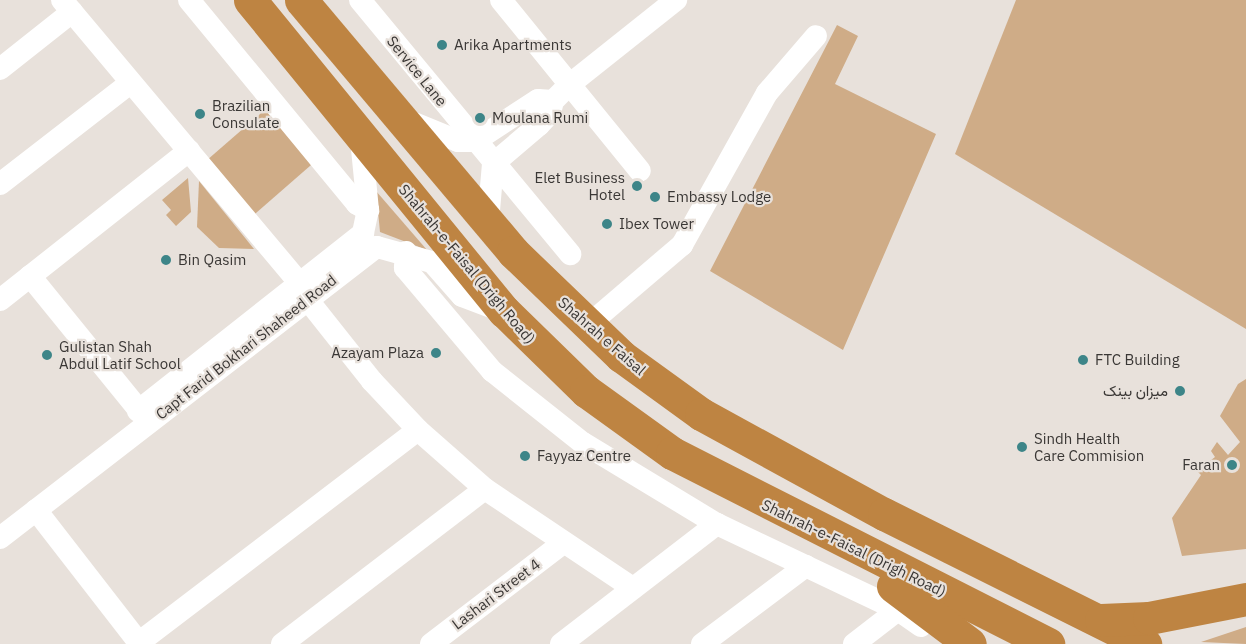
<!DOCTYPE html>
<meta charset="utf-8">
<style>
body{margin:0}
#map{position:relative;width:1246px;height:644px;overflow:hidden;background:#e8e1db;font-family:"IBM Plex Sans",Vazirmatn,sans-serif}
div>[style]{position:absolute}
[style*='--x']{left:calc(var(--x)*1px);top:calc(var(--y)*1px);width:calc(var(--w)*1px);rotate:calc(var(--a)*1deg)}
.green>*{inset:0;background:#cfac87;transform-origin:0 0}
.minor>*{height:22px;margin:-11px;padding:0 11px;transform-origin:11px;border-radius:11px;background:#fff}
.highway>*{height:33px;margin:-16.5px;padding:0 16.5px;transform-origin:16.5px;border-radius:16.5px;background:#be8442}
.dots>*{width:16px;height:16px;translate:-50% -50%;box-sizing:border-box;border:3px solid #e8e1db;border-radius:50%}
span{translate:-50% -50%;white-space:nowrap;text-align:center;line-height:1.15;-webkit-text-stroke:4.5px #e8e1db;paint-order:stroke}
.poi-label{font-size:15px;color:#3a3735}
.left{translate:0 -50%;text-align:left}
.right{translate:-100% -50%;text-align:right}
.street-label{font-size:15px;color:#3a3735}
</style>
<div id="map">
<div class="green">
<div style="clip-path:polygon(1016px 0,1246px 0,1246px 329px,955px 154px)"></div>
<div style="clip-path:polygon(837px 25px,858px 36px,835px 84px,936px 134px,843px 350px,710px 271px)"></div>
<div style="left:267px;top:108px;width:72px;height:87px;rotate:49deg"></div>
<div style="clip-path:polygon(188px 178px,191px 212px,176px 226px,166px 215px,171px 210px,162px 200px)"></div>
<div style="clip-path:polygon(199px 181px,254px 249px,219px 248px,197px 227px)"></div>
<div style="clip-path:polygon(376px 191px,427px 250px,380px 232px)"></div>
<div style="clip-path:polygon(1246px 379px,1246px 549px,1182px 556px,1172px 518px,1201px 475px,1197px 471px,1215px 457px,1211px 451px,1217px 442px,1228px 455px,1240px 442px,1220px 416px,1238px 384px)"></div>
<div style="clip-path:polygon(1246px 627px,1246px 644px,1201px 642px)"></div>
</div>
<div class="minor">
<div style="--x:62;--y:0;--w:371;--a:50"></div>
<div style="--x:189;--y:0;--w:264;--a:50.5"></div>
<div style="--x:357;--y:204;--w:13;--a:29"></div>
<div style="--x:360;--y:0;--w:330;--a:50.4"></div>
<div style="--x:501;--y:0;--w:220;--a:50.9"></div>
<div style="--x:0;--y:69;--w:92;--a:-38.4"></div>
<div style="--x:404;--y:119;--w:58;--a:22.2"></div>
<div style="--x:458;--y:141;--w:17;--a:0"></div>
<div style="--x:475;--y:141;--w:75;--a:-33.1"></div>
<div style="--x:538;--y:100;--w:15;--a:4"></div>
<div style="--x:0;--y:184;--w:165;--a:-37.8"></div>
<div style="--x:488;--y:222;--w:58;--a:-85.1"></div>
<div style="--x:493;--y:164;--w:60;--a:-40.3"></div>
<div style="--x:539;--y:125;--w:16;--a:-47"></div>
<div style="--x:550;--y:113;--w:12;--a:-76"></div>
<div style="--x:553;--y:101;--w:23;--a:-45"></div>
<div style="--x:569;--y:85;--w:137;--a:-38.5"></div>
<div style="--x:406;--y:252;--w:16;--a:94"></div>
<div style="--x:405;--y:268;--w:135;--a:49.8"></div>
<div style="--x:492;--y:371;--w:116;--a:38.4"></div>
<div style="--x:583;--y:443;--w:157;--a:31.2"></div>
<div style="--x:717;--y:524;--w:200;--a:25.4"></div>
<div style="--x:898;--y:610;--w:28;--a:35"></div>
<div style="--x:30;--y:276;--w:173;--a:50.9"></div>
<div style="--x:307;--y:299;--w:105;--a:51.6"></div>
<div style="--x:372;--y:381;--w:67;--a:46.8"></div>
<div style="--x:418;--y:430;--w:89;--a:41.4"></div>
<div style="--x:485;--y:489;--w:178;--a:33.8"></div>
<div style="--x:0;--y:300;--w:241;--a:-38.3"></div>
<div style="--x:587;--y:326;--w:125;--a:-40.5"></div>
<div style="--x:682;--y:245;--w:174;--a:-60.8"></div>
<div style="--x:767;--y:93;--w:75;--a:-49.3"></div>
<div style="--x:138;--y:411;--w:287;--a:-38.3"></div>
<div style="--x:363;--y:233;--w:24;--a:-78"></div>
<div style="--x:368;--y:210;--w:72;--a:-95.6"></div>
<div style="--x:36;--y:510;--w:168;--a:52.2"></div>
<div style="--x:0;--y:538;--w:476;--a:-37.7"></div>
<div style="--x:377;--y:247;--w:57;--a:15.3"></div>
<div style="--x:432;--y:262;--w:45;--a:48.6"></div>
<div style="--x:462;--y:296;--w:43;--a:20.6"></div>
<div style="--x:137;--y:644;--w:353;--a:-37.3"></div>
<div style="--x:282;--y:644;--w:255;--a:-37.4"></div>
<div style="--x:431;--y:644;--w:165;--a:-37.4"></div>
<div style="--x:561;--y:644;--w:197;--a:-37.6"></div>
<div style="--x:702;--y:644;--w:130;--a:-36.9"></div>
<div style="--x:854;--y:644;--w:56;--a:-37.7"></div>
</div>
<div class="highway">
<div style="--x:250;--y:0;--w:402;--a:50.8"></div>
<div style="--x:504;--y:311;--w:115;--a:44.3"></div>
<div style="--x:586;--y:391;--w:106;--a:35.8"></div>
<div style="--x:672;--y:453;--w:422;--a:26.9"></div>
<div style="--x:301;--y:0;--w:329;--a:49.9"></div>
<div style="--x:513;--y:252;--w:150;--a:43.9"></div>
<div style="--x:621;--y:356;--w:99;--a:35.9"></div>
<div style="--x:701;--y:414;--w:209;--a:28.7"></div>
<div style="--x:884;--y:514;--w:292;--a:26.5"></div>
<div style="--x:893;--y:586;--w:96;--a:37"></div>
<div style="--x:1101;--y:620;--w:48;--a:-2.4"></div>
<div style="--x:1149;--y:618;--w:99;--a:-11.1"></div>
</div>
<div class="dots">
<div style="left:442px;top:45px;background:#3d8588"></div>
<div style="left:200px;top:114px;background:#3d8588"></div>
<div style="left:480px;top:118px;background:#3d8588"></div>
<div style="left:637px;top:186px;background:#3d8588"></div>
<div style="left:655px;top:197px;background:#3d8588"></div>
<div style="left:607px;top:224px;background:#3d8588"></div>
<div style="left:166px;top:260px;background:#3d8588"></div>
<div style="left:436px;top:353px;background:#3d8588"></div>
<div style="left:47px;top:355px;background:#3d8588"></div>
<div style="left:1083px;top:360px;background:#3d8588"></div>
<div style="left:1180px;top:391px;background:#3d8588"></div>
<div style="left:1022px;top:447px;background:#3d8588"></div>
<div style="left:525px;top:456px;background:#3d8588"></div>
<div style="left:1232px;top:465px;background:#3d8588"></div>
</div>
<div class="poi-label">
<span class="left" style="left:454px;top:45px">Arika Apartments</span>
<span class="left" style="left:212px;top:114px">Brazilian<br>Consulate</span>
<span class="left" style="left:492px;top:118px">Moulana Rumi</span>
<span class="right" style="left:625px;top:186px">Elet Business<br>Hotel</span>
<span class="left" style="left:667px;top:197px">Embassy Lodge</span>
<span class="left" style="left:619px;top:224px">Ibex Tower</span>
<span class="left" style="left:178px;top:260px">Bin Qasim</span>
<span class="left" style="left:59px;top:355px">Gulistan Shah<br>Abdul Latif School</span>
<span class="right" style="left:424px;top:353px">Azayam Plaza</span>
<span class="left" style="left:1095px;top:360px">FTC Building</span>
<span class="right" style="left:1168px;top:391px">میزان بینک</span>
<span class="left" style="left:1034px;top:447px">Sindh Health<br>Care Commision</span>
<span class="left" style="left:537px;top:456px">Fayyaz Centre</span>
<span class="right" style="left:1220px;top:465px">Faran</span>
</div>
<div class="street-label">
<span style="left:417px;top:71px;rotate:51deg">Service Lane</span>
<span style="left:467px;top:264px;rotate:50deg">Shahrah-e-Faisal (Drigh Road)</span>
<span style="left:602px;top:336px;rotate:41deg">Shahrah e Faisal</span>
<span style="left:246px;top:347px;rotate:-38deg">Capt Farid Bokhari Shaheed Road</span>
<span style="left:854px;top:548px;rotate:26deg">Shahrah-e-Faisal (Drigh Road)</span>
<span style="left:496px;top:594px;rotate:-37deg">Lashari Street 4</span>
</div>
</div>
